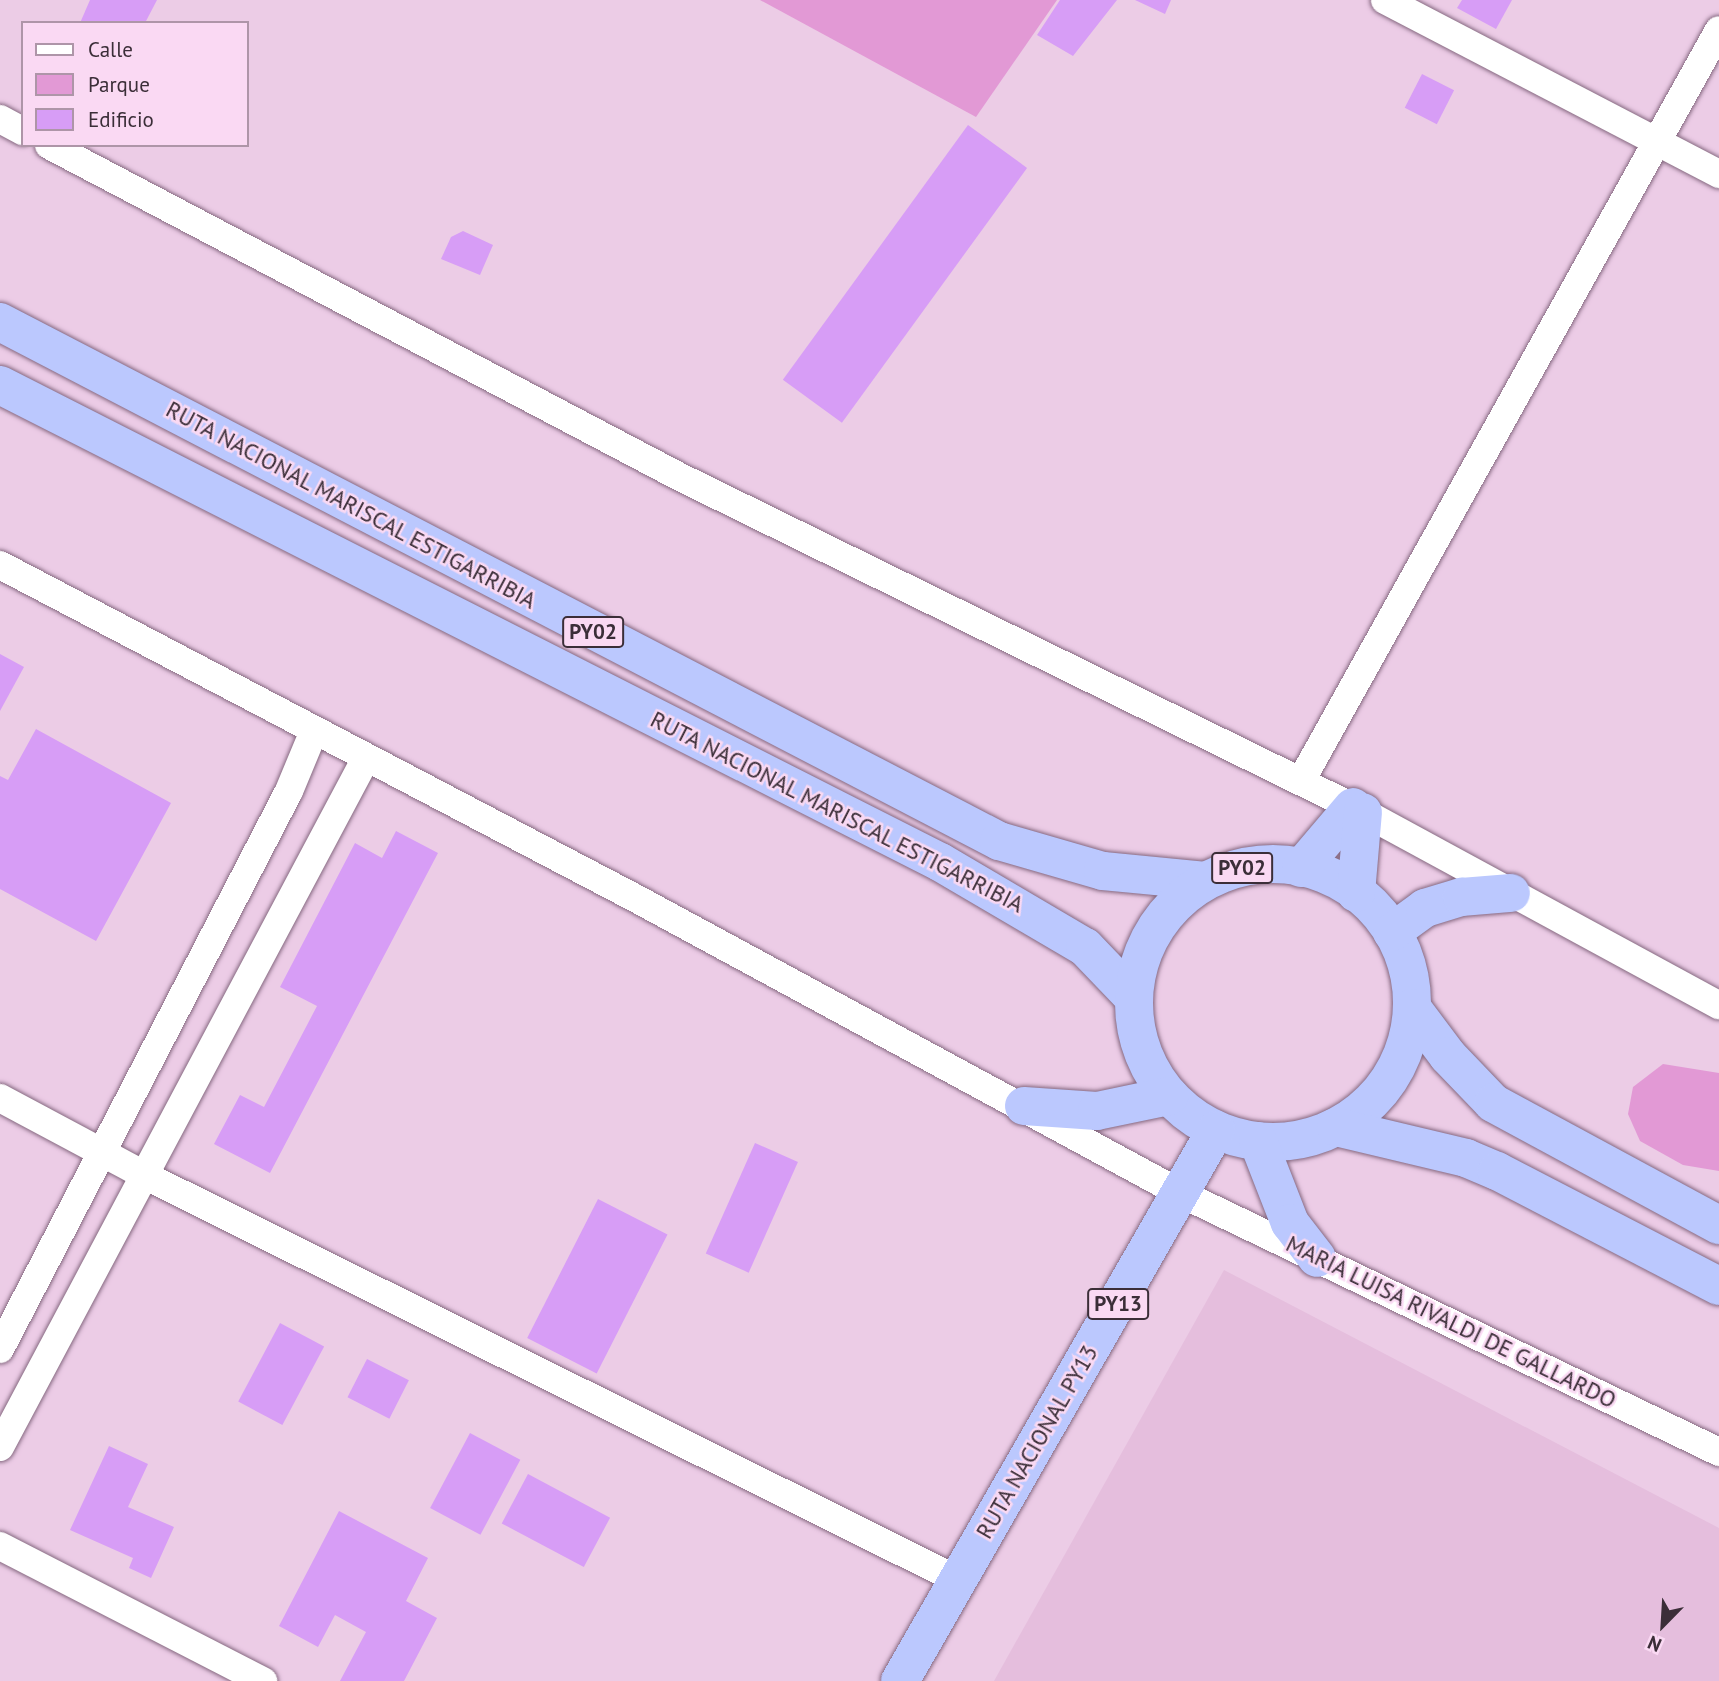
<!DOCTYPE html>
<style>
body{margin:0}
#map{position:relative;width:1719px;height:1681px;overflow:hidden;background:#eccce6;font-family:"PT Sans",sans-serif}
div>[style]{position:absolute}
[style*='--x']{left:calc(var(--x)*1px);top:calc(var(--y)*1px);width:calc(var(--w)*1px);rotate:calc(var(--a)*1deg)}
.built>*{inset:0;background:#e5bedd}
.green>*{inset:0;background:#e299d5}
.building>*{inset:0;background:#d79df6;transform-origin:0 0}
.roads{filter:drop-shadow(0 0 2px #856880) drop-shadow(0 0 2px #856880)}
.minor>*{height:28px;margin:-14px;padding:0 14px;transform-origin:14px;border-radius:14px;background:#fff}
.trunk>*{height:38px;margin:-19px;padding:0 19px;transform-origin:19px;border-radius:19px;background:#bbc8fe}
.trunk>.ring{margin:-19px;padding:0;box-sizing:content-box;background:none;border:38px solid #bbc8fe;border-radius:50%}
span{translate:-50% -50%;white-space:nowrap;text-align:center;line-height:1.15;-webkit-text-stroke:5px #fad9f3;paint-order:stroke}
.shield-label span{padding:2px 5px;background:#fad9f3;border:2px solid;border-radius:5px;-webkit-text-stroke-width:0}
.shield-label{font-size:21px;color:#3b2e38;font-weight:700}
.street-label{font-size:23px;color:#3b2e38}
.legend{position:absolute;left:21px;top:21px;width:228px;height:126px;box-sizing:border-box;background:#fad9f3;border:2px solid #ae95a8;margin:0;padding:9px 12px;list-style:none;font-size:21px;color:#3b2e38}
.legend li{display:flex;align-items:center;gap:14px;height:35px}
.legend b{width:35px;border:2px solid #ae95a8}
.north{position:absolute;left:1628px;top:1590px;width:70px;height:70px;-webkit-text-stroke:5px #fad9f3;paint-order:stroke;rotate:204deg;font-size:19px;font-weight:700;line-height:28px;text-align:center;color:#3b2e38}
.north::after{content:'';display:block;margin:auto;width:24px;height:32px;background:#3b2e38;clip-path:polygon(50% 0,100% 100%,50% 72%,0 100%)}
</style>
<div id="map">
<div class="built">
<div style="clip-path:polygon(1224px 1270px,1719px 1528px,1719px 1681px,994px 1681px)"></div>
</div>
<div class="green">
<div style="clip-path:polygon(760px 0,1057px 0,976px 117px)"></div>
<div style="clip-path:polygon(1663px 1064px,1719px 1073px,1719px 1171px,1683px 1165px,1640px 1141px,1628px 1114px,1633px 1087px)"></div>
</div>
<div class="building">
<div style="clip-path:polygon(90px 0,157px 0,145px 23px,80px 23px)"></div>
<div style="clip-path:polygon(1060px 0,1117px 0,1073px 56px,1037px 35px)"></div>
<div style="clip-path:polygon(1135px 0,1171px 0,1165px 14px)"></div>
<div style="clip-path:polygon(1462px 0,1512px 0,1496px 29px,1457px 8px)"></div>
<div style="left:1422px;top:74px;width:36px;height:38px;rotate:27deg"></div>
<div style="left:968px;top:125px;width:73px;height:315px;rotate:36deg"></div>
<div style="clip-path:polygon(463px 231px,493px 245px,480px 275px,441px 259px,451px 237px)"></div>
<div style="clip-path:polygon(0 654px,24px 667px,0 711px)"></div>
<div style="clip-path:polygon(36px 729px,171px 803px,96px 941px,0 889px,0 776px,8px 780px)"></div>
<div style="clip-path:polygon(396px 831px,438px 853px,270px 1173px,214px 1144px,240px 1095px,264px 1107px,317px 1006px,280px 987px,355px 843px,382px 858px)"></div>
<div style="left:755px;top:1143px;width:47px;height:121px;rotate:24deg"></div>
<div style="left:598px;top:1199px;width:78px;height:156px;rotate:27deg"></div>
<div style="left:280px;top:1323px;width:50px;height:89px;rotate:28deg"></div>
<div style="left:367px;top:1359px;width:47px;height:43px;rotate:27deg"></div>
<div style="left:470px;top:1433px;width:57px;height:85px;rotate:28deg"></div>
<div style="clip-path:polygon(109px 1446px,148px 1464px,128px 1507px,174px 1527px,151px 1578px,129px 1568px,133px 1558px,70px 1530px)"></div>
<div style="left:528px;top:1474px;width:93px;height:56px;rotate:28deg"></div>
<div style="clip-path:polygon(339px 1511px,428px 1558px,406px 1601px,437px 1618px,404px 1681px,340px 1681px,366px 1632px,335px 1615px,318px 1647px,279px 1626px)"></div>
</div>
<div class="roads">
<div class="minor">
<div style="--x:1385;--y:0;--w:377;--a:27.5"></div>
<div style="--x:0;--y:119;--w:26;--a:28"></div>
<div style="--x:49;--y:145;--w:713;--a:27.75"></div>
<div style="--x:680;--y:477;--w:761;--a:26.13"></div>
<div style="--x:1363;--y:812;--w:405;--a:28.5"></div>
<div style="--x:0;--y:565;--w:719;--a:27.67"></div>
<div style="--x:637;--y:899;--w:620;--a:28.43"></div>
<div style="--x:1182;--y:1194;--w:596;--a:25.66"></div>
<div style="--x:1301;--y:781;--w:859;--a:-60.9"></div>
<div style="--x:0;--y:1098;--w:163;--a:28.1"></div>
<div style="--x:144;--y:1175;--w:907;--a:26.45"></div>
<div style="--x:0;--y:1349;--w:628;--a:-62.62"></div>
<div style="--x:289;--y:791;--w:65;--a:-67.4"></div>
<div style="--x:0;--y:1447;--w:780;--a:-62.02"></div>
<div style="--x:0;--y:1546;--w:296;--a:27.2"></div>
</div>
<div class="trunk">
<div style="--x:0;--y:322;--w:1126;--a:27.45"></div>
<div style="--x:999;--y:841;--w:108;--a:16.1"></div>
<div style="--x:1103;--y:871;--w:103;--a:5.5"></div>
<div style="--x:0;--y:385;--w:1054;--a:26.91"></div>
<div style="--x:940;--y:862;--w:168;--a:30.4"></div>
<div style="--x:1085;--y:947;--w:69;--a:46.2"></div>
<div class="ring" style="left:1134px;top:864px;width:240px;height:240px"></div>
<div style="--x:1301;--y:868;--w:80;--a:-49.6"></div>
<div style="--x:1356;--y:893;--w:81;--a:-85.1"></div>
<div style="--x:1392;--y:932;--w:41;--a:-36"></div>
<div style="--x:1425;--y:908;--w:39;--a:-17"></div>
<div style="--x:1462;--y:897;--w:49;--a:-4.7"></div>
<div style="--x:1412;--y:1008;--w:60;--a:53.1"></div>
<div style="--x:1448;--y:1056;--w:65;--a:46.2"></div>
<div style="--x:1493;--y:1103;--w:257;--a:28.4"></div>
<div style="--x:1024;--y:1106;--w:73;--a:3.9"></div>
<div style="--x:1097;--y:1111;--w:74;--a:-11.8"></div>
<div style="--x:1336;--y:1127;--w:134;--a:13.4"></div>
<div style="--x:1466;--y:1158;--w:34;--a:23"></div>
<div style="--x:1497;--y:1171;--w:250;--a:27.4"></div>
<div style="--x:1258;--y:1141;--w:88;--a:68.7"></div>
<div style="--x:1290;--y:1223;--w:44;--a:52.4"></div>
<div style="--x:900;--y:1681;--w:635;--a:-60.17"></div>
</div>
</div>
<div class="shield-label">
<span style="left:593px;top:632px">PY02</span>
<span style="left:1242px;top:868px">PY02</span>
<span style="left:1118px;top:1304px">PY13</span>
</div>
<div class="street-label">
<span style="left:351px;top:505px;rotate:28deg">RUTA NACIONAL MARISCAL ESTIGARRIBIA</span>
<span style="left:837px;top:812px;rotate:27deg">RUTA NACIONAL MARISCAL ESTIGARRIBIA</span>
<span style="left:1451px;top:1322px;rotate:26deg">MARIA LUISA RIVALDI DE GALLARDO</span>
<span style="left:1037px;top:1442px;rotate:-60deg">RUTA NACIONAL PY13</span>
</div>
<ul class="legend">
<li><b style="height:9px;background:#fff"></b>Calle</li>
<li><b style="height:19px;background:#e299d5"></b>Parque</li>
<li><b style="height:19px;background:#d79df6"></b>Edificio</li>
</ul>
<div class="north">N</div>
</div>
